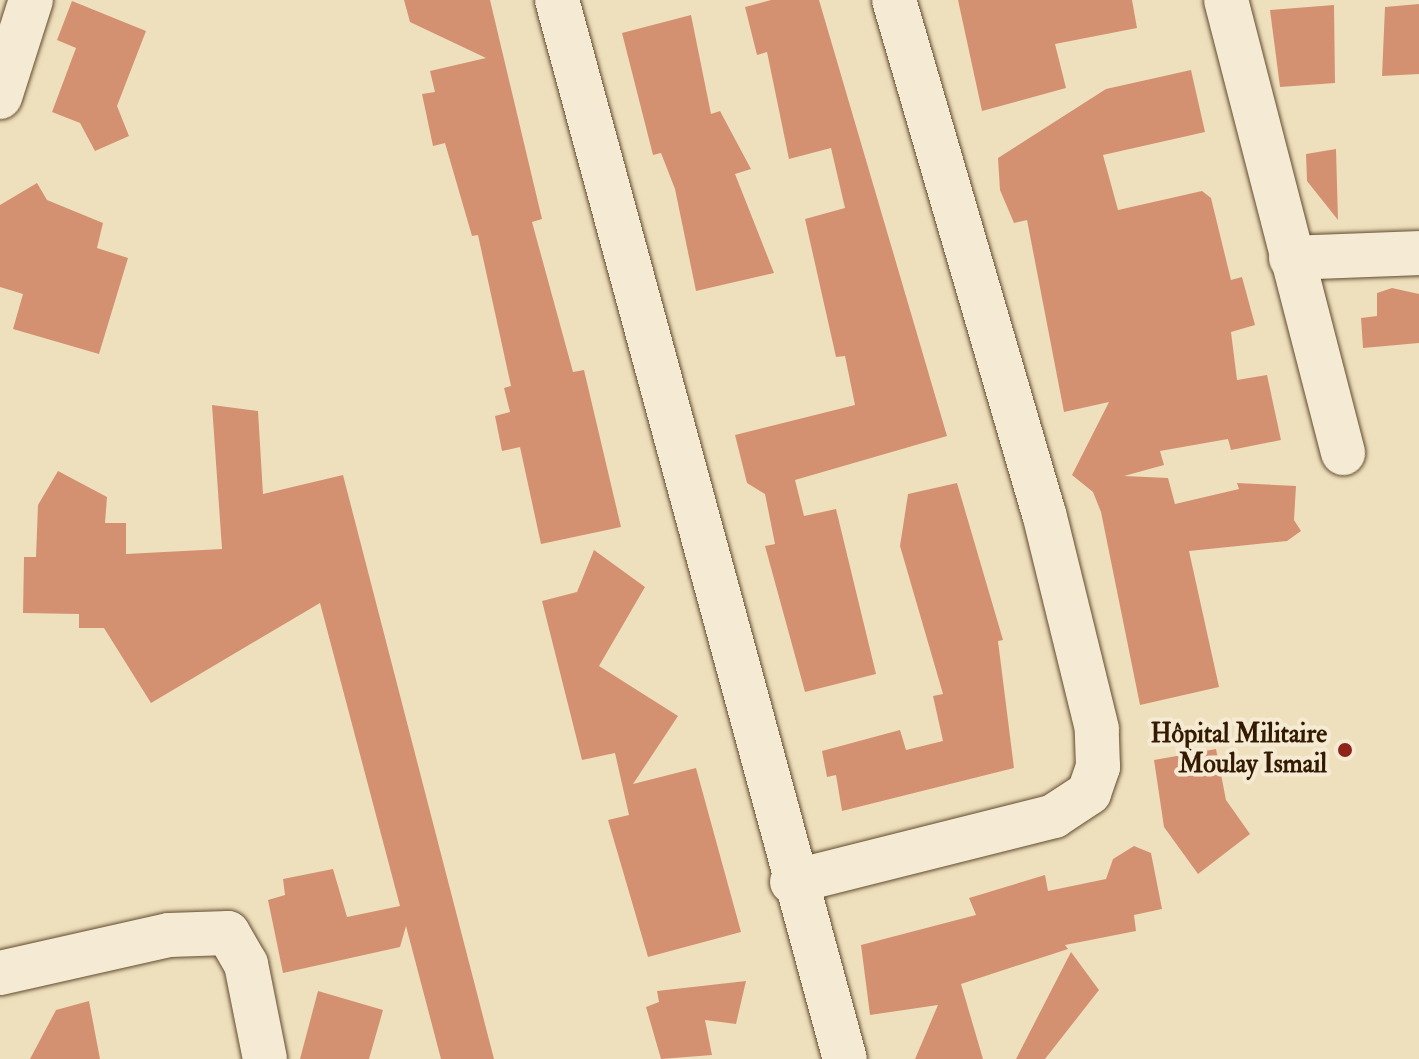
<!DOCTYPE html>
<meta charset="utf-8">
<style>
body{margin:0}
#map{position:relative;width:1419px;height:1059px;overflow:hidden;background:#efe0bd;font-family:"IM FELL Double Pica",serif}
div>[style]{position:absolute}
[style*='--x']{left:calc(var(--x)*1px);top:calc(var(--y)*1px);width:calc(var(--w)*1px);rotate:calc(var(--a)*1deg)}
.building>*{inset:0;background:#d49172}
.roads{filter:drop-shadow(0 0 2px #624c2f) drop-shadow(0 0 2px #624c2f)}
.minor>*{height:44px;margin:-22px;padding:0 22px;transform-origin:22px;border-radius:22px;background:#f5ebd4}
.dots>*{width:22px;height:22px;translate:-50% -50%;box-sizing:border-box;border:4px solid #f5ebd4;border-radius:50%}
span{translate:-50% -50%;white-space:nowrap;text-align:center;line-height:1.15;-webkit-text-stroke:8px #f5ebd4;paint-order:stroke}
.poi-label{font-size:26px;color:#331a00;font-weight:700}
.right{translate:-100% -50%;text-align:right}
</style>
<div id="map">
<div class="building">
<div style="clip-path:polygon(404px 0,490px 0,542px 219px,532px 222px,573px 372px,584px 370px,621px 527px,541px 544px,520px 447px,502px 451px,495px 416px,510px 412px,504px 388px,511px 386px,478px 235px,472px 236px,445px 143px,433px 146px,422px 94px,435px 92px,430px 71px,486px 58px,410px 22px)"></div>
<div style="clip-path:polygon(771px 0,819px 0,947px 436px,795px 480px,804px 516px,836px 509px,876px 674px,805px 692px,765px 546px,775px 544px,765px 494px,747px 483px,735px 435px,855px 405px,845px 356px,836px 357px,805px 219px,845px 208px,831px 148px,789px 159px,767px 52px,757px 55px,745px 7px)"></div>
<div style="clip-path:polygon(958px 0,1132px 0,1137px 28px,1055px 44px,1066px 88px,982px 111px)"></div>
<div style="clip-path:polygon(72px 1px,146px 31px,117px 106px,129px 136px,95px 151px,80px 123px,52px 112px,76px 48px,57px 40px)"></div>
<div style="clip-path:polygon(1419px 4px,1419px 74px,1382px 76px,1385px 7px)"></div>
<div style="clip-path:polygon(1334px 5px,1335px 83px,1280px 87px,1270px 10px)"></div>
<div style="clip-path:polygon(691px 15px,711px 114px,720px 111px,751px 169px,735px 174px,774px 273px,696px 291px,675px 189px,661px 153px,653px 155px,622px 33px)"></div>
<div style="clip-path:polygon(1191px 70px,1205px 132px,1103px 155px,1118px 210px,1202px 191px,1211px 198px,1231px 280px,1242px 277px,1255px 325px,1231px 332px,1237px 380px,1267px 375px,1281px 440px,1231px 450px,1228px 439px,1160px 451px,1164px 465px,1124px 476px,1168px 478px,1175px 504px,1239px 489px,1237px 483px,1296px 486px,1294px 520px,1301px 531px,1287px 541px,1189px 551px,1219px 687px,1140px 705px,1101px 512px,1093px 492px,1072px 475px,1109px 402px,1064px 412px,1027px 220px,1014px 223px,1000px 190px,998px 158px,1106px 89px)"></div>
<div style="clip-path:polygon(1336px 149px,1338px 220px,1307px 181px,1306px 154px)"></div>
<div style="clip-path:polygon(37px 183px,47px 200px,103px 223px,97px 248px,128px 258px,99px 354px,13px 329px,23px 294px,0 287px,0 205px)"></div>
<div style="clip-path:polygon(1392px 288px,1419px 294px,1419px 343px,1363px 348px,1361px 318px,1377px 316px,1377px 293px)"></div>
<div style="clip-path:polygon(212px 405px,258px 411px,263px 494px,343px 475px,494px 1059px,441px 1059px,406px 926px,400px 947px,283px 973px,268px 900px,285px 895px,283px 879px,333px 869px,347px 917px,400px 906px,320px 603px,151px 703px,104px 628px,79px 628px,79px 614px,23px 613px,24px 557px,36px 557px,38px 505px,58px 471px,107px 497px,105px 523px,126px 523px,126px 554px,222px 549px)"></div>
<div style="clip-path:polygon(957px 483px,1003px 640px,998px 641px,1014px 768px,842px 811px,836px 775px,827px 777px,822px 751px,900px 730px,906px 750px,943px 741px,933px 696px,943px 694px,900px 546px,908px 494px)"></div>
<div style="clip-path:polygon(594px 550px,645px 587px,599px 666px,678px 716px,633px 784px,696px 768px,741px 932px,648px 957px,608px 820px,629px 815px,615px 753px,582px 760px,542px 601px,577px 592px)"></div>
<div style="clip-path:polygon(1216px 749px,1226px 800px,1250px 834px,1198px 874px,1164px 827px,1154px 760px)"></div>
<div style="clip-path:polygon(1134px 846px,1151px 853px,1162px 909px,1134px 915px,1136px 931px,1065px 945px,1068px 949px,961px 984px,983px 1059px,915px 1059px,938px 1005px,870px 1015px,861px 945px,976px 915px,969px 898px,1045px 875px,1048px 891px,1106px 879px,1113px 859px)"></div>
<div style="clip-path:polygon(1071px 952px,1099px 990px,1045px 1059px,1016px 1059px)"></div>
<div style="clip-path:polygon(746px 981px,736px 1024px,705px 1020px,712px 1055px,661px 1059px,646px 1007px,659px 1002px,657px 991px)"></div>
<div style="clip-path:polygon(318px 991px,383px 1010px,369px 1059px,300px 1059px)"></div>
<div style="clip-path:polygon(89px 1001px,100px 1059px,30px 1059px,56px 1010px)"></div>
</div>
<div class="roads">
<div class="minor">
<div style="--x:557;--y:0;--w:1097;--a:74.79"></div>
<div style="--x:1226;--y:0;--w:468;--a:75.5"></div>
<div style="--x:0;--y:97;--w:102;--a:-72.3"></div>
<div style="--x:1291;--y:258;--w:128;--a:-2.2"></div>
<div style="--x:792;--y:882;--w:270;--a:-14.1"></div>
<div style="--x:1054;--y:816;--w:42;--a:-33.3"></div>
<div style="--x:1089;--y:793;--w:28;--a:-71"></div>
<div style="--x:1098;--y:767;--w:38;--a:-92"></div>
<div style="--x:1097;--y:729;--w:221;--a:-103.8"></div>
<div style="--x:1044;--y:514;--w:535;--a:-106.27"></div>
<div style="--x:0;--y:973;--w:173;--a:-12.7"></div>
<div style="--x:169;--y:935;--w:59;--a:-1.9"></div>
<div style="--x:228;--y:933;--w:36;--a:60"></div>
<div style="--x:246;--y:964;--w:97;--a:78.7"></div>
</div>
</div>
<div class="dots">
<div style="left:1345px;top:750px;background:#8f2418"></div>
</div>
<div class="poi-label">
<span class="right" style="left:1327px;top:750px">Hôpital Militaire<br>Moulay Ismail</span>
</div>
</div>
